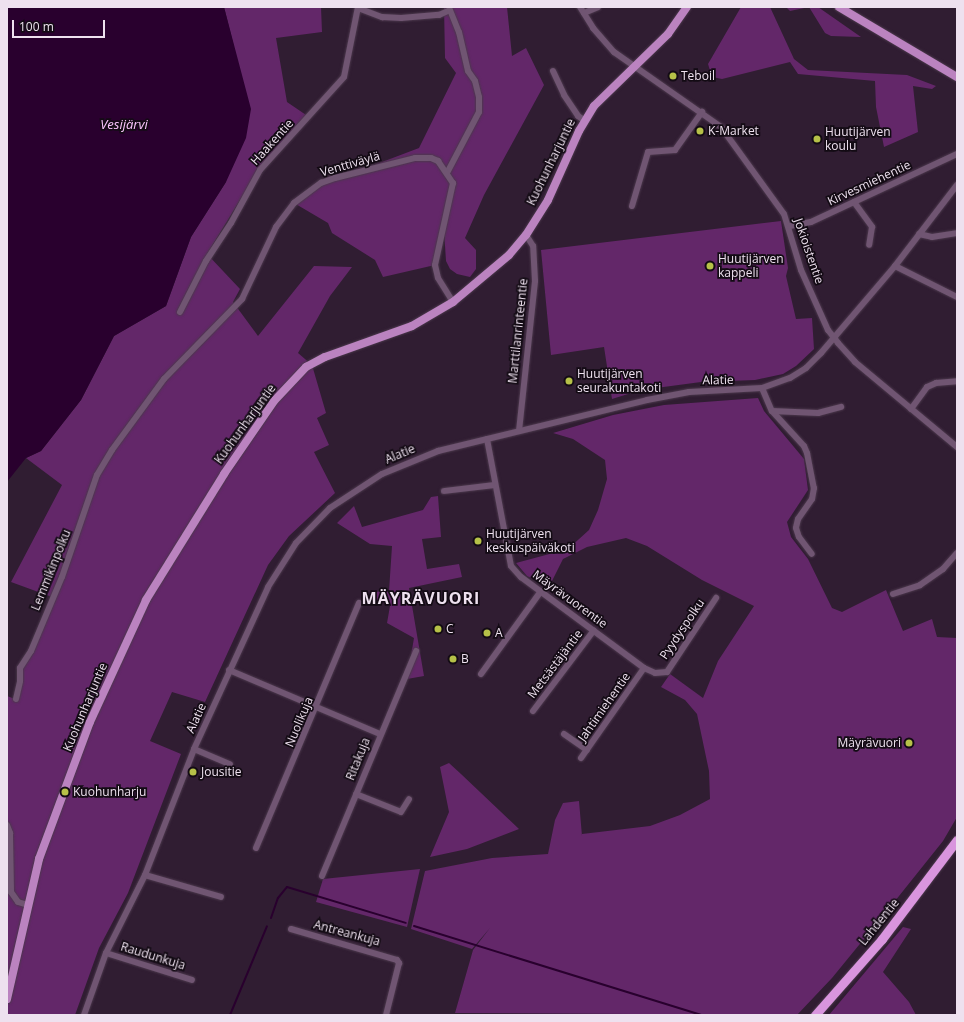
<!DOCTYPE html>
<meta charset="utf-8">
<style>
body{margin:0}
#map{position:relative;width:964px;height:1022px;overflow:hidden;background:#301d32;font-family:"Open Sans",sans-serif}
div>[style]{position:absolute}
[style*='--x']{left:calc(var(--x)*1px);top:calc(var(--y)*1px);width:calc(var(--w)*1px);rotate:calc(var(--a)*1deg)}
.green>*{inset:0;background:#632769}
.water>*{inset:0;background:#29002e}
.stream>*{height:2px;margin:-1px;padding:0 1px;transform-origin:1px;border-radius:1px;background:#29002e}
.roads{filter:drop-shadow(0 0 1px #4b384c) drop-shadow(0 0 1px #4b384c)}
.minor>*{height:6px;margin:-3px;padding:0 3px;transform-origin:3px;border-radius:3px;background:#705572}
.major>*{height:8px;margin:-4px;padding:0 4px;transform-origin:4px;border-radius:4px;background:#bb83c0}
.highway>*{height:9px;margin:-4.5px;padding:0 4.5px;transform-origin:4.5px;border-radius:4.5px;background:#d995de}
.dots>*{width:11px;height:11px;translate:-50% -50%;box-sizing:border-box;border:2px solid #130b14;border-radius:50%}
span{translate:-50% -50%;white-space:nowrap;text-align:center;line-height:1.15;-webkit-text-stroke:3.5px #130b14;paint-order:stroke}
.poi-label{font-size:12px;color:#eee1ef}
.left{translate:0 -50%;text-align:left}
.right{translate:-100% -50%;text-align:right}
.street-label{font-size:12px;color:#eee1ef}
.water-label{font-size:13px;color:#fac5fd;font-style:italic}
.district-label{font-size:16px;color:#eee1ef;font-weight:700;letter-spacing:1px}
.frame{position:absolute;inset:0;border:8px solid #eee1ef;pointer-events:none}
.scale{position:absolute;left:12px;top:20px;width:93px;height:18px;box-sizing:border-box;border:2px solid #eee1ef;border-top:0;padding-left:5px;font-size:12px;line-height:14px;white-space:nowrap;color:#eee1ef;-webkit-text-stroke:3px #130b14;paint-order:stroke}
</style>
<div id="map">
<div class="green">
<div style="clip-path:polygon(224px 7px,321px 7px,322px 32px,276px 38px,287px 102px,309px 117px,262px 164px,207px 254px,240px 289px,233px 302px,258px 336px,314px 266px,352px 267px,330px 296px,298px 353px,312px 365px,326px 413px,317px 418px,329px 445px,314px 452px,335px 493px,289px 536px,268px 565px,205px 702px,172px 692px,150px 741px,181px 754px,128px 893px,99px 948px,75px 1015px,7px 1015px,7px 696px,15px 699px,20px 668px,31px 651px,52px 597px,11px 582px,62px 485px,26px 458px,41px 451px,81px 400px,114px 336px,166px 306px,191px 237px,226px 182px,234px 47px)"></div>
<div style="clip-path:polygon(444px 7px,507px 7px,512px 56px,526px 48px,544px 85px,484px 195px,465px 238px,476px 250px,476px 269px,470px 277px,457px 274px,450px 269px,446px 261px,444px 230px,435px 265px,383px 277px,375px 260px,332px 233px,328px 223px,294px 203px,311px 189px,419px 148px,456px 73px,445px 58px)"></div>
<div style="clip-path:polygon(741px 7px,770px 7px,794px 59px,808px 70px,907px 75px,936px 86px,932px 89px,913px 86px,918px 132px,884px 147px,876px 107px,875px 81px,798px 74px,790px 62px,722px 79px,712px 77px,708px 64px)"></div>
<div style="clip-path:polygon(786px 7px,818px 7px,861px 37px,831px 36px,825px 33px,809px 7px,790px 11px)"></div>
<div style="clip-path:polygon(781px 221px,788px 268px,786px 276px,796px 319px,812px 318px,814px 349px,796px 366px,783px 374px,755px 380px,701px 382px,641px 390px,612px 399px,604px 347px,551px 355px,541px 250px)"></div>
<div style="clip-path:polygon(758px 398px,764px 411px,804px 459px,808px 490px,787px 522px,791px 537px,808px 559px,832px 608px,842px 612px,886px 590px,903px 631px,932px 619px,937px 637px,957px 638px,957px 817px,943px 841px,895px 901px,832px 978px,797px 1015px,455px 1013px,473px 950px,490px 928px,472px 949px,411px 929px,425px 871px,492px 858px,548px 854px,555px 820px,563px 803px,579px 801px,582px 836px,582px 834px,650px 826px,680px 815px,710px 799px,709px 771px,697px 714px,685px 700px,661px 687px,670px 674px,703px 698px,718px 661px,754px 606px,702px 580px,647px 546px,626px 538px,587px 547px,563px 559px,549px 587px,527px 576px,516px 563px,568px 549px,589px 530px,598px 510px,607px 479px,605px 460px,573px 439px,553px 433px,613px 415px,664px 405px)"></div>
<div style="clip-path:polygon(438px 496px,441px 537px,422px 539px,427px 569px,459px 564px,462px 577px,409px 588px,424px 676px,407px 679px,414px 638px,387px 623px,390px 606px,371px 597px,374px 592px,389px 591px,392px 546px,370px 544px,337px 523px,354px 506px,362px 527px,423px 510px,431px 497px)"></div>
<div style="clip-path:polygon(449px 763px,461px 774px,519px 829px,467px 849px,430px 857px,449px 812px,440px 767px)"></div>
<div style="clip-path:polygon(420px 869px,407px 927px,316px 902px,323px 879px)"></div>
<div style="clip-path:polygon(903px 927px,911px 929px,883px 972px,909px 1002px,916px 1015px,829px 1015px)"></div>
</div>
<div class="water">
<div style="clip-path:polygon(7px 7px,224px 7px,251px 109px,246px 138px,226px 182px,191px 237px,166px 306px,114px 336px,81px 400px,41px 451px,26px 458px,7px 482px)"></div>
</div>
<div class="stream">
<div style="--x:271;--y:918;--w:21;--a:-71"></div>
<div style="--x:278;--y:898;--w:14;--a:-51"></div>
<div style="--x:287;--y:887;--w:124;--a:16.8"></div>
<div style="--x:414;--y:926;--w:300;--a:17.2"></div>
<div style="--x:230;--y:1015;--w:96;--a:-67.4"></div>
</div>
<div class="roads">
<div class="minor">
<div style="--x:580;--y:7;--w:25;--a:58"></div>
<div style="--x:593;--y:28;--w:32;--a:49"></div>
<div style="--x:614;--y:52;--w:131;--a:35"></div>
<div style="--x:721;--y:127;--w:107;--a:54.1"></div>
<div style="--x:784;--y:214;--w:59;--a:73.1"></div>
<div style="--x:801;--y:270;--w:66;--a:65.8"></div>
<div style="--x:828;--y:330;--w:16;--a:52"></div>
<div style="--x:838;--y:343;--w:25;--a:48"></div>
<div style="--x:855;--y:362;--w:133;--a:39.8"></div>
<div style="--x:358;--y:8;--w:26;--a:21"></div>
<div style="--x:382;--y:17;--w:19;--a:3"></div>
<div style="--x:401;--y:18;--w:38;--a:-5"></div>
<div style="--x:439;--y:15;--w:12;--a:-24"></div>
<div style="--x:450;--y:10;--w:24;--a:68"></div>
<div style="--x:459;--y:32;--w:40;--a:77"></div>
<div style="--x:468;--y:71;--w:12;--a:55"></div>
<div style="--x:475;--y:81;--w:16;--a:76"></div>
<div style="--x:479;--y:97;--w:15;--a:90"></div>
<div style="--x:479;--y:112;--w:69;--a:117.7"></div>
<div style="--x:584;--y:13;--w:15;--a:-23"></div>
<div style="--x:553;--y:71;--w:26;--a:65"></div>
<div style="--x:564;--y:95;--w:25;--a:56"></div>
<div style="--x:578;--y:116;--w:7;--a:34"></div>
<div style="--x:854;--y:202;--w:31;--a:54"></div>
<div style="--x:872;--y:227;--w:18;--a:99"></div>
<div style="--x:632;--y:206;--w:56;--a:-73.5"></div>
<div style="--x:648;--y:152;--w:27;--a:-4"></div>
<div style="--x:675;--y:150;--w:47;--a:-54.6"></div>
<div style="--x:790;--y:226;--w:21;--a:-11"></div>
<div style="--x:811;--y:222;--w:161;--a:-25"></div>
<div style="--x:919;--y:234;--w:13;--a:13"></div>
<div style="--x:932;--y:237;--w:25;--a:-9"></div>
<div style="--x:895;--y:266;--w:69;--a:26.6"></div>
<div style="--x:180;--y:312;--w:57;--a:-63"></div>
<div style="--x:206;--y:261;--w:45;--a:-56.7"></div>
<div style="--x:231;--y:223;--w:60;--a:-61.3"></div>
<div style="--x:260;--y:170;--w:125;--a:-47.9"></div>
<div style="--x:344;--y:77;--w:71;--a:-78.7"></div>
<div style="--x:762;--y:388;--w:25;--a:67"></div>
<div style="--x:772;--y:411;--w:47;--a:47.6"></div>
<div style="--x:804;--y:446;--w:8;--a:67"></div>
<div style="--x:807;--y:453;--w:36;--a:79"></div>
<div style="--x:814;--y:488;--w:11;--a:100"></div>
<div style="--x:812;--y:499;--w:24;--a:125"></div>
<div style="--x:798;--y:519;--w:9;--a:103"></div>
<div style="--x:796;--y:528;--w:9;--a:72"></div>
<div style="--x:799;--y:537;--w:21;--a:53"></div>
<div style="--x:911;--y:409;--w:27;--a:-54"></div>
<div style="--x:927;--y:387;--w:10;--a:-24"></div>
<div style="--x:936;--y:383;--w:21;--a:-5"></div>
<div style="--x:772;--y:411;--w:46;--a:2.5"></div>
<div style="--x:818;--y:413;--w:24;--a:-15"></div>
<div style="--x:519;--y:431;--w:151;--a:-83.9"></div>
<div style="--x:535;--y:281;--w:35;--a:-93"></div>
<div style="--x:533;--y:246;--w:13;--a:-122"></div>
<div style="--x:487;--y:439;--w:129;--a:79.3"></div>
<div style="--x:511;--y:566;--w:15;--a:48"></div>
<div style="--x:521;--y:577;--w:153;--a:36.5"></div>
<div style="--x:644;--y:668;--w:12;--a:24"></div>
<div style="--x:655;--y:673;--w:12;--a:-5"></div>
<div style="--x:667;--y:672;--w:89;--a:-56.5"></div>
<div style="--x:444;--y:491;--w:50;--a:-6.8"></div>
<div style="--x:893;--y:594;--w:28;--a:-18"></div>
<div style="--x:920;--y:585;--w:28;--a:-35"></div>
<div style="--x:943;--y:569;--w:21;--a:-49"></div>
<div style="--x:229;--y:670;--w:164;--a:23"></div>
<div style="--x:481;--y:674;--w:102;--a:-54.1"></div>
<div style="--x:16;--y:699;--w:18;--a:-77"></div>
<div style="--x:20;--y:681;--w:13;--a:-90"></div>
<div style="--x:20;--y:668;--w:20;--a:-57"></div>
<div style="--x:31;--y:651;--w:80;--a:-67.3"></div>
<div style="--x:62;--y:577;--w:108;--a:-71.1"></div>
<div style="--x:97;--y:475;--w:29;--a:-59"></div>
<div style="--x:112;--y:450;--w:88;--a:-53.8"></div>
<div style="--x:164;--y:379;--w:112;--a:-45.7"></div>
<div style="--x:242;--y:299;--w:80;--a:-64.7"></div>
<div style="--x:276;--y:227;--w:30;--a:-53"></div>
<div style="--x:294;--y:203;--w:34;--a:-37"></div>
<div style="--x:321;--y:183;--w:15;--a:-20"></div>
<div style="--x:335;--y:178;--w:82;--a:-14"></div>
<div style="--x:415;--y:158;--w:16;--a:0"></div>
<div style="--x:431;--y:158;--w:8;--a:23"></div>
<div style="--x:438;--y:161;--w:27;--a:56"></div>
<div style="--x:453;--y:183;--w:84;--a:102.4"></div>
<div style="--x:435;--y:265;--w:13;--a:77"></div>
<div style="--x:438;--y:278;--w:28;--a:58"></div>
<div style="--x:533;--y:711;--w:101;--a:-53"></div>
<div style="--x:564;--y:734;--w:28;--a:35"></div>
<div style="--x:194;--y:749;--w:39;--a:23"></div>
<div style="--x:581;--y:758;--w:110;--a:-55"></div>
<div style="--x:356;--y:794;--w:48;--a:21.8"></div>
<div style="--x:401;--y:812;--w:15;--a:-58"></div>
<div style="--x:7;--y:825;--w:9;--a:69"></div>
<div style="--x:10;--y:833;--w:59;--a:89"></div>
<div style="--x:11;--y:892;--w:12;--a:55"></div>
<div style="--x:18;--y:902;--w:10;--a:17"></div>
<div style="--x:256;--y:848;--w:266;--a:-67.2"></div>
<div style="--x:145;--y:875;--w:79;--a:16.1"></div>
<div style="--x:322;--y:876;--w:244;--a:-67.3"></div>
<div style="--x:291;--y:929;--w:110;--a:16.3"></div>
<div style="--x:397;--y:960;--w:4;--a:56"></div>
<div style="--x:399;--y:963;--w:54;--a:104"></div>
<div style="--x:106;--y:953;--w:90;--a:17.4"></div>
<div style="--x:84;--y:1015;--w:66;--a:-70.5"></div>
<div style="--x:106;--y:953;--w:87;--a:-63.4"></div>
<div style="--x:145;--y:875;--w:135;--a:-68.7"></div>
<div style="--x:194;--y:749;--w:178;--a:-65.4"></div>
<div style="--x:268;--y:587;--w:52;--a:-57.5"></div>
<div style="--x:296;--y:543;--w:49;--a:-45.8"></div>
<div style="--x:330;--y:508;--w:62;--a:-33.2"></div>
<div style="--x:382;--y:474;--w:61;--a:-22.3"></div>
<div style="--x:438;--y:451;--w:215;--a:-13.7"></div>
<div style="--x:647;--y:400;--w:43;--a:-10.8"></div>
<div style="--x:689;--y:392;--w:73;--a:-3.1"></div>
<div style="--x:762;--y:388;--w:30;--a:-20"></div>
<div style="--x:790;--y:378;--w:19;--a:-32"></div>
<div style="--x:806;--y:368;--w:21;--a:-45"></div>
<div style="--x:821;--y:353;--w:114;--a:-49.6"></div>
<div style="--x:895;--y:266;--w:102;--a:-52.6"></div>
</div>
<div class="major">
<div style="--x:839;--y:7;--w:137;--a:30.7"></div>
<div style="--x:7;--y:999;--w:144;--a:-77.1"></div>
<div style="--x:39;--y:859;--w:146;--a:-69.6"></div>
<div style="--x:90;--y:722;--w:134;--a:-65.3"></div>
<div style="--x:146;--y:600;--w:148;--a:-58.2"></div>
<div style="--x:224;--y:474;--w:88;--a:-55.6"></div>
<div style="--x:274;--y:401;--w:47;--a:-46.7"></div>
<div style="--x:306;--y:367;--w:21;--a:-28"></div>
<div style="--x:325;--y:357;--w:92;--a:-19.6"></div>
<div style="--x:412;--y:326;--w:48;--a:-30.3"></div>
<div style="--x:453;--y:302;--w:73;--a:-40"></div>
<div style="--x:509;--y:255;--w:26;--a:-50"></div>
<div style="--x:526;--y:235;--w:41;--a:-57.8"></div>
<div style="--x:548;--y:200;--w:76;--a:-65.8"></div>
<div style="--x:579;--y:131;--w:29;--a:-59"></div>
<div style="--x:594;--y:106;--w:103;--a:-44.2"></div>
<div style="--x:668;--y:34;--w:33;--a:-55"></div>
</div>
<div class="highway">
<div style="--x:815;--y:1015;--w:101;--a:-48.6"></div>
<div style="--x:882;--y:939;--w:124;--a:-52.9"></div>
</div>
</div>
<div class="dots">
<div style="left:673px;top:76px;background:#b6c148"></div>
<div style="left:700px;top:131px;background:#b6c148"></div>
<div style="left:817px;top:139px;background:#b6c148"></div>
<div style="left:710px;top:266px;background:#b6c148"></div>
<div style="left:569px;top:381px;background:#b6c148"></div>
<div style="left:478px;top:541px;background:#b6c148"></div>
<div style="left:438px;top:629px;background:#b6c148"></div>
<div style="left:487px;top:633px;background:#b6c148"></div>
<div style="left:453px;top:659px;background:#b6c148"></div>
<div style="left:909px;top:743px;background:#b6c148"></div>
<div style="left:193px;top:772px;background:#b6c148"></div>
<div style="left:65px;top:792px;background:#b6c148"></div>
</div>
<div class="poi-label">
<span class="left" style="left:681px;top:76px">Teboil</span>
<span class="left" style="left:708px;top:131px">K-Market</span>
<span class="left" style="left:825px;top:139px">Huutijärven<br>koulu</span>
<span class="left" style="left:718px;top:266px">Huutijärven<br>kappeli</span>
<span class="left" style="left:577px;top:381px">Huutijärven<br>seurakuntakoti</span>
<span class="left" style="left:486px;top:541px">Huutijärven<br>keskuspäiväkoti</span>
<span class="left" style="left:446px;top:629px">C</span>
<span class="left" style="left:495px;top:633px">A</span>
<span class="left" style="left:461px;top:659px">B</span>
<span class="right" style="left:901px;top:743px">Mäyrävuori</span>
<span class="left" style="left:201px;top:772px">Jousitie</span>
<span class="left" style="left:73px;top:792px">Kuohunharju</span>
</div>
<div class="street-label">
<span style="left:272px;top:142px;rotate:-48deg">Haakentie</span>
<span style="left:551px;top:162px;rotate:-64deg">Kuohunharjuntie</span>
<span style="left:350px;top:164px;rotate:-16deg">Venttiväylä</span>
<span style="left:869px;top:183px;rotate:-25deg">Kirvesmiehentie</span>
<span style="left:809px;top:251px;rotate:71deg">Jokioistentie</span>
<span style="left:518px;top:331px;rotate:-84deg">Marttilanrinteentie</span>
<span style="left:718px;top:380px;rotate:-1deg">Alatie</span>
<span style="left:245px;top:424px;rotate:-54deg">Kuohunharjuntie</span>
<span style="left:400px;top:454px;rotate:-23deg">Alatie</span>
<span style="left:51px;top:570px;rotate:-68deg">Lemmikinpolku</span>
<span style="left:570px;top:599px;rotate:36deg">Mäyrävuorentie</span>
<span style="left:682px;top:629px;rotate:-56deg">Pyydyspolku</span>
<span style="left:555px;top:664px;rotate:-53deg">Metsästäjäntie</span>
<span style="left:85px;top:707px;rotate:-67deg">Kuohunharjuntie</span>
<span style="left:604px;top:707px;rotate:-55deg">Jahtimiehentie</span>
<span style="left:196px;top:718px;rotate:-66deg">Alatie</span>
<span style="left:299px;top:722px;rotate:-67deg">Nuolikuja</span>
<span style="left:358px;top:759px;rotate:-68deg">Ritakuja</span>
<span style="left:879px;top:922px;rotate:-51deg">Lahdentie</span>
<span style="left:347px;top:933px;rotate:15deg">Antreankuja</span>
<span style="left:153px;top:956px;rotate:17deg">Raudunkuja</span>
</div>
<div class="water-label">
<span style="left:124px;top:124px">Vesijärvi</span>
</div>
<div class="district-label">
<span style="left:421px;top:598px">MÄYRÄVUORI</span>
</div>
<div class="frame"></div>
<div class="scale">100 m</div>
</div>
